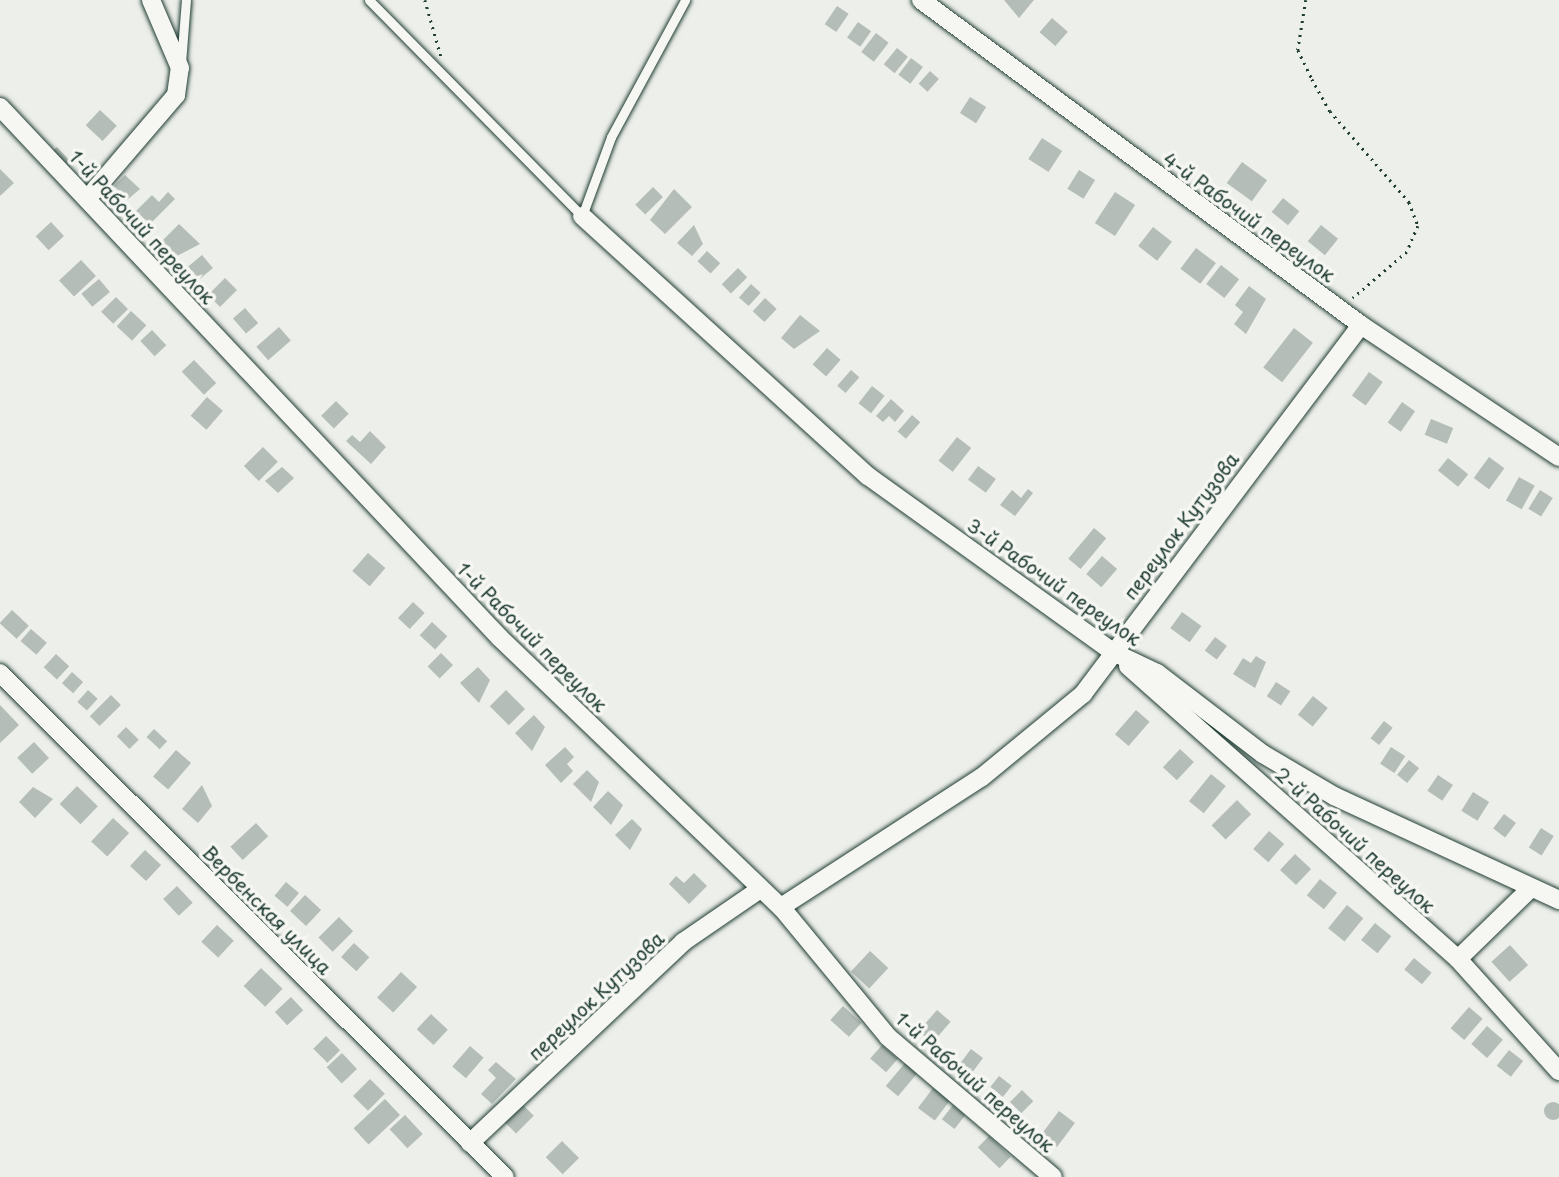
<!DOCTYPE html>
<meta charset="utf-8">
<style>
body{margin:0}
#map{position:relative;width:1559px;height:1177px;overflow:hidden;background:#edefea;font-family:"Playpen Sans",sans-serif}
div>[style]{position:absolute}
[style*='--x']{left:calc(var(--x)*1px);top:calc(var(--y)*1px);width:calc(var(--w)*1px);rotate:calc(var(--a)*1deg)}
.building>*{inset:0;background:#b4bdb8;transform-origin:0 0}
.round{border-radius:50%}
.path>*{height:2.5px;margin-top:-1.25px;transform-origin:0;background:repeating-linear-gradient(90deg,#1f3d34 0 2px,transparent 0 7px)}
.roads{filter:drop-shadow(0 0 2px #1f3d34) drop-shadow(0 0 2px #1f3d34)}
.lane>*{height:9px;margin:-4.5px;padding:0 4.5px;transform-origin:4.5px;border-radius:4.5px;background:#f6f6f2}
.street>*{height:18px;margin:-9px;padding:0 9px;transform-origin:9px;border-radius:9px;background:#f6f6f2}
span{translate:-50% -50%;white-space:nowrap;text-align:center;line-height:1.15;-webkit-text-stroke:7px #f6f6f2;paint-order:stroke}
.street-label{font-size:19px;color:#1f3d34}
</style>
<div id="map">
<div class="building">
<div style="clip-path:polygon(1004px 0,1034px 0,1019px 18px)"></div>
<div style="left:837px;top:6px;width:14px;height:22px;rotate:34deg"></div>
<div style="left:1052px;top:18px;width:21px;height:19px;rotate:41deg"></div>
<div style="left:858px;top:22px;width:16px;height:19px;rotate:35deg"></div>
<div style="left:876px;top:33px;width:16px;height:24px;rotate:38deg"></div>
<div style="left:897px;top:48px;width:14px;height:21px;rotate:39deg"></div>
<div style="left:911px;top:58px;width:15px;height:21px;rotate:37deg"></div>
<div style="left:930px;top:71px;width:12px;height:17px;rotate:42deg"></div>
<div style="left:970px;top:97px;width:19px;height:19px;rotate:32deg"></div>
<div style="left:100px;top:110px;width:23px;height:21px;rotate:43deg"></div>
<div style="left:1042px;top:138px;width:24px;height:25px;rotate:33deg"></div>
<div style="left:57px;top:147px;width:23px;height:11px;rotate:47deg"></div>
<div style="left:1242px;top:162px;width:31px;height:26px;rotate:36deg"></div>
<div style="clip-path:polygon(0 169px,14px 183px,0 196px)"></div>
<div style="left:1079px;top:170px;width:19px;height:22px;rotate:32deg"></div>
<div style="clip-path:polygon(125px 175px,140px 189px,127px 200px,114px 186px)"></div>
<div style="left:653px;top:187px;width:14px;height:25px;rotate:45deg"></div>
<div style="clip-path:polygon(674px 189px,692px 207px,665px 234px,650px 220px)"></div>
<div style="clip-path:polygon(168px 192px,175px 199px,150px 224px,136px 211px,152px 195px,159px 202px)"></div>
<div style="left:1115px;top:192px;width:24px;height:37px;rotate:33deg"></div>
<div style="left:1283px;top:198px;width:21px;height:18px;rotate:39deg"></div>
<div style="left:51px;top:222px;width:19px;height:21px;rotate:47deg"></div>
<div style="clip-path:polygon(179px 224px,200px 244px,175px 257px,160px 243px)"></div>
<div style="clip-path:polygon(694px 225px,703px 244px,692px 256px,677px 243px)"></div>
<div style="left:1321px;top:225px;width:22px;height:21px;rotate:39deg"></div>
<div style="left:1153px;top:227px;width:24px;height:24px;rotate:38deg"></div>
<div style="left:1196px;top:248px;width:25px;height:26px;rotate:37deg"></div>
<div style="left:707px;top:251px;width:18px;height:14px;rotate:43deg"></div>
<div style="left:202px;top:255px;width:17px;height:18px;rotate:50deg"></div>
<div style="left:81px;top:260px;width:22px;height:30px;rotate:47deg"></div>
<div style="left:1221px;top:265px;width:23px;height:24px;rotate:38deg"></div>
<div style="left:738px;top:268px;width:13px;height:23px;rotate:45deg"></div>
<div style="left:225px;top:278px;width:17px;height:24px;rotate:45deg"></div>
<div style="left:99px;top:279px;width:17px;height:23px;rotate:50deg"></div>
<div style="left:751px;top:284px;width:13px;height:18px;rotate:42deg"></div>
<div style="clip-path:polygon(1249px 286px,1266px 299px,1246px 334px,1234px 324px,1243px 312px,1235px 305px)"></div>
<div style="left:116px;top:297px;width:17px;height:21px;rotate:45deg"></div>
<div style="left:765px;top:298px;width:16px;height:18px;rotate:43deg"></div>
<div style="left:245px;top:308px;width:20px;height:16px;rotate:49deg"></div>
<div style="left:131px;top:311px;width:21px;height:21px;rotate:43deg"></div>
<div style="clip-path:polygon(800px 315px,820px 331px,794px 349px,781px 338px)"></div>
<div style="left:279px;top:327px;width:18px;height:30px;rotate:49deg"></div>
<div style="left:1294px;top:328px;width:24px;height:50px;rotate:38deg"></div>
<div style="left:152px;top:330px;width:21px;height:16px;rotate:47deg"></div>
<div style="left:827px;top:348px;width:18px;height:22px;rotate:41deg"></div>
<div style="left:194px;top:360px;width:32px;height:17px;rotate:46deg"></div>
<div style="left:851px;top:370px;width:11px;height:21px;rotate:41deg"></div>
<div style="left:1369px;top:372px;width:17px;height:29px;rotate:36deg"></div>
<div style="left:872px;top:386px;width:16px;height:22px;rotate:38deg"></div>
<div style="left:207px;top:397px;width:21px;height:25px;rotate:41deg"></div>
<div style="clip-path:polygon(891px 399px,904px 411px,895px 422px,889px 416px,883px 422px,876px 416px)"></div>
<div style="left:336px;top:401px;width:18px;height:21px;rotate:45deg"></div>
<div style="left:1402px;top:402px;width:16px;height:25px;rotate:35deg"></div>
<div style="left:912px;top:415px;width:11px;height:22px;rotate:41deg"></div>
<div style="left:1431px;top:419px;width:24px;height:17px;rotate:22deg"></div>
<div style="clip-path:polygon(370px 431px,386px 447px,371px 464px,346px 441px,352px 435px,360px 442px)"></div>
<div style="left:957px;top:437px;width:18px;height:30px;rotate:38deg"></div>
<div style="left:263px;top:447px;width:21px;height:27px;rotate:45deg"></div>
<div style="left:1489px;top:457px;width:19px;height:26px;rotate:36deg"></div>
<div style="left:1448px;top:458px;width:26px;height:16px;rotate:39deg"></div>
<div style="left:978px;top:466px;width:22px;height:17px;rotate:36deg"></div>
<div style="clip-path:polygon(282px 467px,294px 478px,278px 493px,265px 481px)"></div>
<div style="left:1519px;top:477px;width:18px;height:27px;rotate:29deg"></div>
<div style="clip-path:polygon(1028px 489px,1033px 493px,1015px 516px,1000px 505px,1012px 490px,1021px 498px)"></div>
<div style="left:1540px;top:490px;width:15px;height:22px;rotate:32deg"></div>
<div style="left:1094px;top:528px;width:16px;height:40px;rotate:40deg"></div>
<div style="left:368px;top:553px;width:23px;height:24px;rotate:41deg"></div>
<div style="left:1102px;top:556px;width:20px;height:24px;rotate:41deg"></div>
<div style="left:413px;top:602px;width:16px;height:22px;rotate:43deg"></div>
<div style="left:12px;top:610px;width:23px;height:18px;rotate:43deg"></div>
<div style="left:1182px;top:612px;width:24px;height:20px;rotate:36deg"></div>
<div style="left:432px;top:622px;width:21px;height:18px;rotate:43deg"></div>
<div style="left:31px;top:629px;width:21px;height:16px;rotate:41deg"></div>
<div style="left:1215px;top:637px;width:15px;height:17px;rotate:37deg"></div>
<div style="left:441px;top:653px;width:17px;height:19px;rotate:45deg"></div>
<div style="left:56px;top:654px;width:18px;height:18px;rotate:43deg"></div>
<div style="clip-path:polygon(1256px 656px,1266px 662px,1255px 688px,1233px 674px,1243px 658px,1251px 663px)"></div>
<div style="clip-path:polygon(478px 667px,490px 680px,479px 703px,460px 683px)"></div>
<div style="left:72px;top:672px;width:15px;height:15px;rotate:42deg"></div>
<div style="left:1276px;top:682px;width:17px;height:17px;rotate:33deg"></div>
<div style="left:88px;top:690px;width:13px;height:16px;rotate:42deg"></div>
<div style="left:506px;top:690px;width:27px;height:23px;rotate:45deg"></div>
<div style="left:111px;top:695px;width:14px;height:30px;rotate:45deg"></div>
<div style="left:1313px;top:696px;width:19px;height:24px;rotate:39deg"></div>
<div style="clip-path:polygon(0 705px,19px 725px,0 743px)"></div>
<div style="left:1136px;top:710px;width:18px;height:32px;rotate:41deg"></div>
<div style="clip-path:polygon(534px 715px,545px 727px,532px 751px,515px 733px)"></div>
<div style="left:1384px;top:721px;width:11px;height:22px;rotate:38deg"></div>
<div style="left:126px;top:727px;width:18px;height:13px;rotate:45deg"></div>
<div style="left:154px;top:729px;width:18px;height:11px;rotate:43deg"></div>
<div style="left:34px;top:742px;width:22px;height:23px;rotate:47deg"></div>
<div style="clip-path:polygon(565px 747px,574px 757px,567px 764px,573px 771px,561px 783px,545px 765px)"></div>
<div style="left:1391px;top:747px;width:17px;height:20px;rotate:33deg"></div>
<div style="left:1180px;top:749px;width:19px;height:25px;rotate:43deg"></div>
<div style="left:176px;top:750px;width:20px;height:35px;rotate:41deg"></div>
<div style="left:1409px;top:760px;width:13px;height:19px;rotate:39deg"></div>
<div style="clip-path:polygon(587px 770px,599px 782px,591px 802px,573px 784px)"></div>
<div style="left:1211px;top:774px;width:19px;height:35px;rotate:39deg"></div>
<div style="left:1438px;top:775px;width:18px;height:19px;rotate:34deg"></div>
<div style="clip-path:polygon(202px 785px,212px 806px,198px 823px,182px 809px)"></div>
<div style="left:77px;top:786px;width:29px;height:25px;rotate:44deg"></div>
<div style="clip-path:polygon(33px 787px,53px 799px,35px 818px,19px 802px)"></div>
<div style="clip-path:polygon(608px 791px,623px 805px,611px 825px,593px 807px)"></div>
<div style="left:1473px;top:792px;width:19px;height:22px;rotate:32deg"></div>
<div style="left:1237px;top:800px;width:20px;height:36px;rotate:45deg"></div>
<div style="left:1504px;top:814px;width:15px;height:18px;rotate:37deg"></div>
<div style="left:113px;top:818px;width:22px;height:32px;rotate:43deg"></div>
<div style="clip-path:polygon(632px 819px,642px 829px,630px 850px,615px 835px)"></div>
<div style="left:256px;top:823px;width:18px;height:35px;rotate:47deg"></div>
<div style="left:1541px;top:828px;width:15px;height:23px;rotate:32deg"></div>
<div style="left:1269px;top:831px;width:20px;height:24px;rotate:41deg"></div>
<div style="left:145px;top:850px;width:22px;height:22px;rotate:43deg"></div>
<div style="left:1295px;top:854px;width:22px;height:22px;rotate:43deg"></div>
<div style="clip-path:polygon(694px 873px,707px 886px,689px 904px,669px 884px,676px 876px,684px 883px)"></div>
<div style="left:1320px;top:879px;width:22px;height:21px;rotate:39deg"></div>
<div style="left:286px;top:882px;width:17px;height:18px;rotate:40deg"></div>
<div style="left:177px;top:886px;width:23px;height:19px;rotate:47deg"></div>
<div style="left:305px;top:895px;width:22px;height:22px;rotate:43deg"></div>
<div style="left:1347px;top:905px;width:21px;height:30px;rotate:39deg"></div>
<div style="left:339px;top:917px;width:20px;height:29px;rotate:45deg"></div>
<div style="left:1375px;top:923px;width:21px;height:22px;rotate:39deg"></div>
<div style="left:217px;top:925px;width:23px;height:23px;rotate:43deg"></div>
<div style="left:354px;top:943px;width:21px;height:19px;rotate:43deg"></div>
<div style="left:1510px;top:945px;width:27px;height:25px;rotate:48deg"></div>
<div style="left:870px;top:951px;width:25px;height:28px;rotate:43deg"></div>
<div style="left:1414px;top:958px;width:23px;height:15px;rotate:40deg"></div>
<div style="left:261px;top:968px;width:30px;height:25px;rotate:44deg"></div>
<div style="left:401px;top:972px;width:22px;height:35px;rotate:43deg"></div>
<div style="left:291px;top:997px;width:18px;height:22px;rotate:47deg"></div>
<div style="left:843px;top:1006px;width:25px;height:19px;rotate:42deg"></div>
<div style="left:1469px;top:1007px;width:18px;height:28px;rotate:41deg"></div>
<div style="left:937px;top:1010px;width:18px;height:28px;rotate:41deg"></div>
<div style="left:431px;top:1014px;width:23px;height:21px;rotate:43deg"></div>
<div style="left:1487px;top:1026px;width:21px;height:24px;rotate:41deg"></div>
<div style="left:326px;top:1036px;width:20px;height:18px;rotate:45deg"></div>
<div style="left:882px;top:1045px;width:21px;height:18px;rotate:41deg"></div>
<div style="left:470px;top:1046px;width:18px;height:27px;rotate:41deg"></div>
<div style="left:971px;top:1049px;width:15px;height:18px;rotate:37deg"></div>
<div style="left:1509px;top:1050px;width:18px;height:20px;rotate:38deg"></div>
<div style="left:342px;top:1053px;width:22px;height:21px;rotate:47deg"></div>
<div style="clip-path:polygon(496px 1062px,516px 1079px,492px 1104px,481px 1094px,496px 1078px,488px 1070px)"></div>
<div style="left:905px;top:1063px;width:16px;height:30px;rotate:40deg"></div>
<div style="left:999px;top:1076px;width:16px;height:14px;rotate:38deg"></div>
<div style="left:370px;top:1079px;width:21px;height:24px;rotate:45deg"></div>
<div style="left:933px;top:1088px;width:21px;height:25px;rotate:37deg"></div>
<div style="left:1022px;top:1090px;width:16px;height:17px;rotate:45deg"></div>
<div style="left:385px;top:1099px;width:22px;height:43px;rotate:47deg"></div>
<div class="round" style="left:1544px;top:1102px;width:18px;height:18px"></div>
<div style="left:521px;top:1103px;width:18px;height:25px;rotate:45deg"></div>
<div style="left:953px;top:1105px;width:16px;height:18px;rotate:38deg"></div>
<div style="left:1059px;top:1111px;width:20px;height:30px;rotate:37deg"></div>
<div style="left:405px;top:1115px;width:26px;height:21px;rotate:47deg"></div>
<div style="left:989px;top:1136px;width:30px;height:16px;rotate:44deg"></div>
<div style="left:562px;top:1141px;width:24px;height:23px;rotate:45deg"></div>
</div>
<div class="path">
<div style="--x:425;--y:0;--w:58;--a:74.1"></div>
<div style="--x:1306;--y:0;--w:51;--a:99.1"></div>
<div style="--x:1298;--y:50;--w:32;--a:64"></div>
<div style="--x:1312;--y:79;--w:37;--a:61"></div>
<div style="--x:1330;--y:111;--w:121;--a:49"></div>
<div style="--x:1409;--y:202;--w:26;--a:69"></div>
<div style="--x:1418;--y:226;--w:28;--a:113"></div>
<div style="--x:1407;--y:252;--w:71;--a:139.6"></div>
</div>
<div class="roads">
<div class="lane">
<div style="--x:369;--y:0;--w:303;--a:45.4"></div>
<div style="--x:582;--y:216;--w:84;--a:-69.8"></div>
<div style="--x:611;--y:137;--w:156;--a:-61.6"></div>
<div style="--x:181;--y:63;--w:63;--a:-85.5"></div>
</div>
<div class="street">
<div style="--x:921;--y:0;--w:547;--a:36.45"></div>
<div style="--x:1361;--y:325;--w:238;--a:33.7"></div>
<div style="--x:0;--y:107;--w:729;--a:46.72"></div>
<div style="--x:500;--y:638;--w:389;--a:43.8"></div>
<div style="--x:781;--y:907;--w:168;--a:50.5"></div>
<div style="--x:888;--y:1037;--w:216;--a:40.3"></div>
<div style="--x:87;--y:199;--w:137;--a:-49.4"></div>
<div style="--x:176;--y:95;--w:27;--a:-82"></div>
<div style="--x:180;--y:68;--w:74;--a:-113.1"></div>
<div style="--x:582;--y:216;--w:387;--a:42.3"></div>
<div style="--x:868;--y:476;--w:302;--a:35.7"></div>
<div style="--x:1113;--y:652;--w:49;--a:25.5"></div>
<div style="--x:1157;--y:673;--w:133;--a:37.4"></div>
<div style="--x:1263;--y:754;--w:82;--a:30.6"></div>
<div style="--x:1334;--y:796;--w:248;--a:24.8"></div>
<div style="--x:1128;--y:666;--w:441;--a:41.6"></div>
<div style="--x:1458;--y:959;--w:151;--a:48"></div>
<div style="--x:0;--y:673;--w:713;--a:44.94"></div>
<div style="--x:781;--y:907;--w:239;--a:-32.9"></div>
<div style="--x:982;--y:777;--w:131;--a:-39.4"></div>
<div style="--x:1083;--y:694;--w:462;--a:-53"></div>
<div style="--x:1458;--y:959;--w:102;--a:-44.2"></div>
<div style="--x:470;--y:1143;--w:293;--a:-43.3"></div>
<div style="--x:683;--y:942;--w:92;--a:-34.4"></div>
</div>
</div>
<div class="street-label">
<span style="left:1249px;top:217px;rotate:36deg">4-й Рабочий переулок</span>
<span style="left:142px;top:227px;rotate:47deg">1-й Рабочий переулок</span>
<span style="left:1181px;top:526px;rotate:-53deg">переулок Кутузова</span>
<span style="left:1054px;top:582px;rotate:35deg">3-й Рабочий переулок</span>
<span style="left:532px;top:637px;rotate:45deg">1-й Рабочий переулок</span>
<span style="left:1355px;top:840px;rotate:42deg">2-й Рабочий переулок</span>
<span style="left:267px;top:910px;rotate:45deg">Вербенская улица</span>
<span style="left:596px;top:996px;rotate:-43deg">переулок Кутузова</span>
<span style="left:975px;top:1082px;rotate:41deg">1-й Рабочий переулок</span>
</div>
</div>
